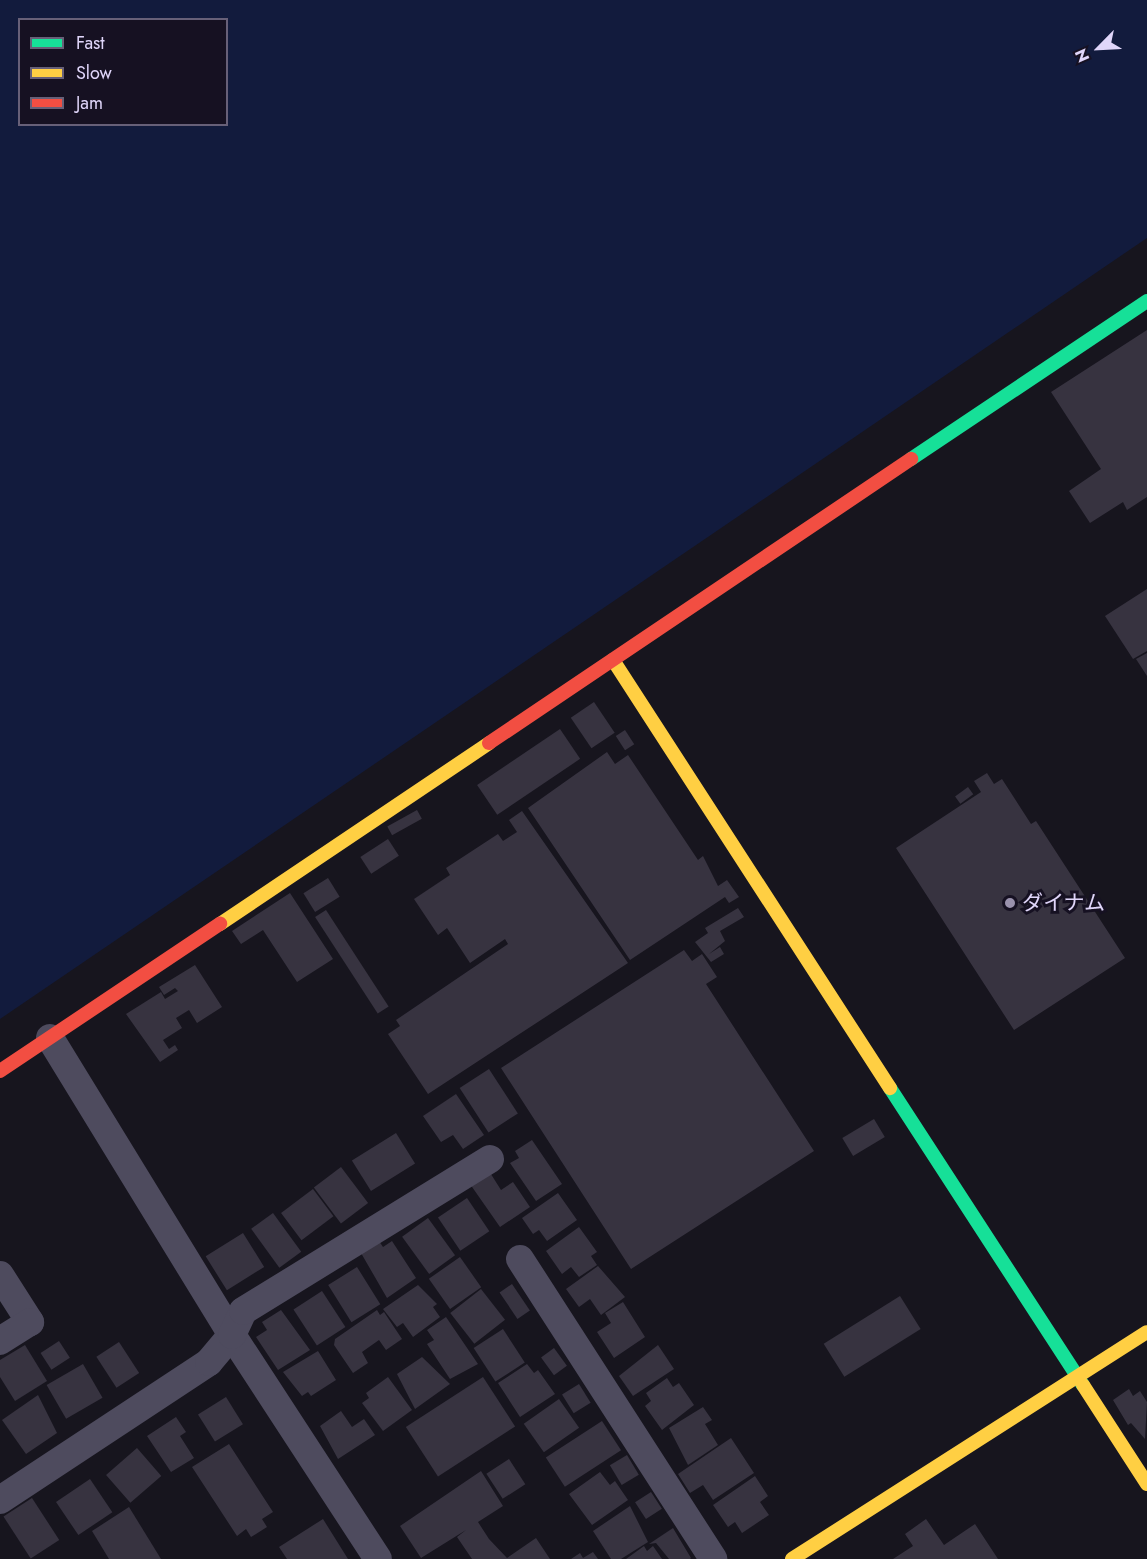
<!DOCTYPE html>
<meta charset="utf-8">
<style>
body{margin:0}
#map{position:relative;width:1147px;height:1559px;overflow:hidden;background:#17151e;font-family:Jost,"Noto Sans JP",sans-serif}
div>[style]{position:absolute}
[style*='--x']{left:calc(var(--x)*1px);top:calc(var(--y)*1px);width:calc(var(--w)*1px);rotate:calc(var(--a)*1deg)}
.water>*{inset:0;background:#121b3d}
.building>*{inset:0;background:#373340;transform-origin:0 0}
.street>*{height:28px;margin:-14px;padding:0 14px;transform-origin:14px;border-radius:14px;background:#4e4b5e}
.fast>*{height:14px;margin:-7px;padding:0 7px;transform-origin:7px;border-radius:7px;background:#16e098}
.slow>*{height:14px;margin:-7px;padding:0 7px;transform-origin:7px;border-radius:7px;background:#ffcf43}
.jam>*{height:14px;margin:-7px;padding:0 7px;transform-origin:7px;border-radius:7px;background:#f24e42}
.dots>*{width:16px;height:16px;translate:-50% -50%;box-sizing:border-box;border:3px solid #161122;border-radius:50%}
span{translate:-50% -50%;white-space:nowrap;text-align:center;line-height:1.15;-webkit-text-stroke:6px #161122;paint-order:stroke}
.poi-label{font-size:21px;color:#e0d6fa}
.left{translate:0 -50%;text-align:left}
.legend{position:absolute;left:18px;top:18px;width:210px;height:108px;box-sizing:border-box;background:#161122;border:2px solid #676078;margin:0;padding:8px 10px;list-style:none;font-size:18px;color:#e0d6fa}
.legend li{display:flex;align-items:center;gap:12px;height:30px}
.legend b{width:30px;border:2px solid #676078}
.north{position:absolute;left:1069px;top:18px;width:60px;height:60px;-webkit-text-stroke:4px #161122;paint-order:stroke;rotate:246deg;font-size:16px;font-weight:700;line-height:24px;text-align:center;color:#e0d6fa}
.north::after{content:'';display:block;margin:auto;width:21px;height:27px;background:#e0d6fa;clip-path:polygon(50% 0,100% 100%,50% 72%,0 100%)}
</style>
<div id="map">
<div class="water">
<div style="clip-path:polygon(evenodd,0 0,1147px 0,1147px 238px,0 1019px,0 0,20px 20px,226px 20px,226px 124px,20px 124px,20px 20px)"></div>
</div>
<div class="building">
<div style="clip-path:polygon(1147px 330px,1147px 497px,1127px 510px,1123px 502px,1090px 523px,1069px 491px,1101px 469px,1051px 392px)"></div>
<div style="clip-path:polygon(1147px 589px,1147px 651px,1133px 659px,1105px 616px)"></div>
<div style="clip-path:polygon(1147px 653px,1147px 676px,1136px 659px)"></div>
<div style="left:594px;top:702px;width:37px;height:28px;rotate:56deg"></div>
<div style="left:560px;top:729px;width:36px;height:100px;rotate:56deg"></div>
<div style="left:625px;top:730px;width:17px;height:11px;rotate:57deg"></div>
<div style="clip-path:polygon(607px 752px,615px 764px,628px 755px,698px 860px,703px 856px,718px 886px,727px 880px,739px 897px,729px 903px,725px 897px,630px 960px,528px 808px)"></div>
<div style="clip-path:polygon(987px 773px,994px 784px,1002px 779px,1031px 824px,1036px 821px,1125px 958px,1014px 1030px,896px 848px,981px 792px,974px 781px)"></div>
<div style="left:968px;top:787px;width:9px;height:16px;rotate:54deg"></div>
<div style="left:417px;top:810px;width:10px;height:34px;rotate:61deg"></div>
<div style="clip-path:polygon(522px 811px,628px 963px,428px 1094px,388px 1034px,400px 1026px,396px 1020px,508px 944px,505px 939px,470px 963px,447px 928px,438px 935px,414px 899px,450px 875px,446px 868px,498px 834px,503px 841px,517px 832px,509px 820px)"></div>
<div style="left:388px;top:839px;width:20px;height:33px;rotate:57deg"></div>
<div style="left:328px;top:878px;width:22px;height:29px;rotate:58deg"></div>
<div style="clip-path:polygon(290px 893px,333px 959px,297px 982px,263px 930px,241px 944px,232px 931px)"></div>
<div style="clip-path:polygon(738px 908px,744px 917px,720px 931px,725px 941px,709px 954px,720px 947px,724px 954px,711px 962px,695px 942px,708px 933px,705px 928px)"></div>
<div style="left:326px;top:910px;width:115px;height:13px;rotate:57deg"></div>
<div style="clip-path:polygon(684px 950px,692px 961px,702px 954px,717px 977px,706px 984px,814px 1151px,631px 1269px,501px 1068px)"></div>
<div style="clip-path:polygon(195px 965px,222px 1007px,197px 1023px,189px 1010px,176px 1018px,182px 1028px,163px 1040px,169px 1049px,175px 1045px,178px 1050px,160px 1062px,126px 1014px,161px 992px,165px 999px,178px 991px,175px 988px,164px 995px,159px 987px)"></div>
<div style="left:489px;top:1069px;width:53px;height:35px;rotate:57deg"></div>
<div style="clip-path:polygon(456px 1094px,484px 1135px,463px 1149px,453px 1135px,441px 1142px,423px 1116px)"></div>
<div style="left:874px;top:1119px;width:21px;height:37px;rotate:59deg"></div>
<div style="left:396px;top:1133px;width:36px;height:52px;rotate:58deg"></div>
<div style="clip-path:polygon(532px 1140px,562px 1184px,536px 1201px,510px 1163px,519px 1158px,515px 1151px)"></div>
<div style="left:341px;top:1167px;width:45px;height:34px;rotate:53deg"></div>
<div style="clip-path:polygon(489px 1171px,501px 1190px,513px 1182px,530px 1207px,500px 1227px,470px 1184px)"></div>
<div style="left:313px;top:1189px;width:34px;height:40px;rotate:53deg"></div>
<div style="clip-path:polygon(558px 1193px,577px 1220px,547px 1241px,539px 1230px,533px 1234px,522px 1218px)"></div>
<div style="left:467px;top:1198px;width:40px;height:35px;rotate:56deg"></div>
<div style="left:273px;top:1213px;width:48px;height:27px;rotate:54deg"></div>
<div style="left:428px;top:1218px;width:46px;height:32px;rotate:54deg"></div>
<div style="clip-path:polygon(579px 1227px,597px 1252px,591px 1256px,597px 1265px,579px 1277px,571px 1267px,562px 1274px,546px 1251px)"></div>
<div style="left:243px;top:1233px;width:40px;height:44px;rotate:58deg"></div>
<div style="clip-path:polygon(379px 1241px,383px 1247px,392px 1241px,416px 1278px,387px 1298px,361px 1253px)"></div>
<div style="left:460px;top:1257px;width:37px;height:38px;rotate:55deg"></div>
<div style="clip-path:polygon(598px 1266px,625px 1297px,601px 1315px,590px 1299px,579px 1307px,566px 1289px)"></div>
<div style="left:357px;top:1267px;width:44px;height:34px;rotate:58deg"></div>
<div style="left:512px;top:1284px;width:32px;height:15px;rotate:56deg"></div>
<div style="clip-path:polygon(418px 1285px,437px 1304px,433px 1307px,440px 1317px,413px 1337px,403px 1323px,397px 1327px,383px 1309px)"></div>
<div style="left:481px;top:1289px;width:39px;height:39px;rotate:52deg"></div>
<div style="left:322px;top:1291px;width:43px;height:34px;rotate:57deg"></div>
<div style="left:900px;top:1296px;width:39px;height:90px;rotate:58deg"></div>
<div style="clip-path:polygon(623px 1302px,645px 1337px,614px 1358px,597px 1332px,611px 1323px,605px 1313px)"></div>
<div style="clip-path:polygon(281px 1310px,310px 1350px,278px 1370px,256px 1337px,267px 1330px,262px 1322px)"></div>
<div style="clip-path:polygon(377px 1310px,380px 1315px,384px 1312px,402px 1339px,386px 1350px,379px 1340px,362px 1352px,368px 1363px,353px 1373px,334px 1345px,335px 1339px)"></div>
<div style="clip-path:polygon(446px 1317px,478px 1364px,450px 1379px,427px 1344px,434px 1340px,427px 1330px)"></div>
<div style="left:503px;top:1329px;width:40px;height:35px;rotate:57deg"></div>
<div style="left:59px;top:1341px;width:20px;height:22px;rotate:57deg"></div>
<div style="left:119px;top:1342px;width:37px;height:27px;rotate:57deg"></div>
<div style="clip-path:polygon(25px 1345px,47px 1381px,15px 1401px,0 1377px,0 1360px)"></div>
<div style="clip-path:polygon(658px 1345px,674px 1369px,633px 1396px,619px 1376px)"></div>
<div style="left:554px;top:1348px;width:22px;height:16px;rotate:54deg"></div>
<div style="clip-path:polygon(318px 1351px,336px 1380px,311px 1396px,308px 1392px,302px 1396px,283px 1372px)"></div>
<div style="clip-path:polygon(422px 1357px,450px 1384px,415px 1409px,397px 1374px)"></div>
<div style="left:83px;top:1364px;width:39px;height:42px;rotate:60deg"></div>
<div style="clip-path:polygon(527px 1364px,534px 1373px,538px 1370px,555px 1394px,520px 1417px,498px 1383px)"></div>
<div style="clip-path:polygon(388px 1377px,412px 1410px,383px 1431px,362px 1403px,369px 1398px,366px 1393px)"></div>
<div style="left:483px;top:1377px;width:59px;height:92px;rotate:57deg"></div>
<div style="clip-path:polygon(667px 1378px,673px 1387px,679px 1383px,694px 1405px,662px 1430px,645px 1406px,651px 1401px,646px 1393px)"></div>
<div style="left:579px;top:1384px;width:22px;height:20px;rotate:58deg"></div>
<div style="clip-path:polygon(1129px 1389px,1133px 1396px,1140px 1391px,1147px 1402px,1145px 1439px,1131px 1423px,1128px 1425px,1113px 1400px)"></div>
<div style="clip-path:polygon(38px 1395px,57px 1433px,26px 1454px,2px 1420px)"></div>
<div style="left:226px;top:1397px;width:32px;height:33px;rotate:58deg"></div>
<div style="left:559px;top:1399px;width:35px;height:43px;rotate:55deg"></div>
<div style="clip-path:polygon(703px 1407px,712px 1420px,705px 1424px,718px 1445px,688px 1465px,669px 1428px)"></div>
<div style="clip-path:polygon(341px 1411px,352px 1427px,364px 1419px,375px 1435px,338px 1459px,320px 1426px)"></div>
<div style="clip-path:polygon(176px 1417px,186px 1432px,180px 1436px,194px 1458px,171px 1472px,147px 1436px)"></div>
<div style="left:602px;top:1421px;width:35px;height:67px;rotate:57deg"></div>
<div style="clip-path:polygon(731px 1438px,754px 1473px,713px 1500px,703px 1485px,690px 1493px,678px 1474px)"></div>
<div style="clip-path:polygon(229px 1444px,273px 1512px,262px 1519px,267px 1527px,251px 1537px,246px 1529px,237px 1536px,192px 1467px)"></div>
<div style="left:137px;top:1448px;width:37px;height:41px;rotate:49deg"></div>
<div style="left:627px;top:1455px;width:23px;height:20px;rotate:59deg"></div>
<div style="left:509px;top:1459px;width:30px;height:27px;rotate:57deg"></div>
<div style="clip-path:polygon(481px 1471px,503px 1506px,478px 1522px,489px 1539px,507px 1558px,536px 1538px,550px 1559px,472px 1559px,457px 1537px,466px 1530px,421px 1558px,400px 1526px)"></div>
<div style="clip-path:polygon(600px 1472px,610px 1485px,615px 1481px,628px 1500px,592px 1525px,569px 1494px)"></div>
<div style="clip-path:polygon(755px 1476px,768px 1496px,760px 1502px,769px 1515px,742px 1533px,735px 1522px,728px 1527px,713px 1505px)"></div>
<div style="left:90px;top:1479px;width:40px;height:41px;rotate:56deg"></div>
<div style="left:651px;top:1492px;width:20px;height:19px;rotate:57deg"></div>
<div style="left:32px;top:1498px;width:50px;height:34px;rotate:57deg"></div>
<div style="clip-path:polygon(630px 1506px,648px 1542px,621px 1559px,611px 1559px,593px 1531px)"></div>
<div style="clip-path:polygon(129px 1507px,161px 1559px,109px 1559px,92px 1531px)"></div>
<div style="clip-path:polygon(323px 1519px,348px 1559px,287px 1559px,279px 1547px)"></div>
<div style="clip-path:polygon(926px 1519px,944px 1545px,975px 1524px,998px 1559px,893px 1559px,913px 1546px,905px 1534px)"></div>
<div style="clip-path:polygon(673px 1528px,691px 1558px,690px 1559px,669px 1559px,656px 1543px,649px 1544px)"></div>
<div style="clip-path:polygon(644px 1546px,647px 1551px,653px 1546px,662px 1559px,626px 1559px)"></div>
<div style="clip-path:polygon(593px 1552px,598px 1559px,571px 1559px,580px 1553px,583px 1558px)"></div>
</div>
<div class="street">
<div style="--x:50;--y:1038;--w:348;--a:58.5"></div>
<div style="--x:232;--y:1335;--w:267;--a:56.9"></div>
<div style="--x:520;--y:1259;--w:357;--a:57.2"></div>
<div style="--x:0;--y:1275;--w:56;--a:57.4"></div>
<div style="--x:30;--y:1322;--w:36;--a:148"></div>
<div style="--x:0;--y:1500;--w:250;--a:-33.4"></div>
<div style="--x:209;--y:1362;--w:35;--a:-50"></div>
<div style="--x:232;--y:1335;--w:26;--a:-65"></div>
<div style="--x:243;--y:1311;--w:290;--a:-31.6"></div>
</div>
<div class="fast">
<div style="--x:911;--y:459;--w:284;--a:-33.8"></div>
<div style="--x:890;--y:1088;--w:354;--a:57"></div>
</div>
<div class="slow">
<div style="--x:613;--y:660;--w:510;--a:57.09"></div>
<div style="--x:220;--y:924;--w:324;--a:-33.9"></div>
<div style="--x:1083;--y:1385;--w:118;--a:57.1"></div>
<div style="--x:792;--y:1559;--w:421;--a:-32.6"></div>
</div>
<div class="jam">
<div style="--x:489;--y:743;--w:509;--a:-33.94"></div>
<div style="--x:0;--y:1071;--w:265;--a:-33.8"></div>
</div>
<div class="dots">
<div style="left:1010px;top:903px;background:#9a92ad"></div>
</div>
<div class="poi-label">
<span class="left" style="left:1022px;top:903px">ダイナム</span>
</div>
<ul class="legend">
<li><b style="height:8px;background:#16e098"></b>Fast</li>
<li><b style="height:8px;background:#ffcf43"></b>Slow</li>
<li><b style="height:8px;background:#f24e42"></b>Jam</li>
</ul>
<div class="north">N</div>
</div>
